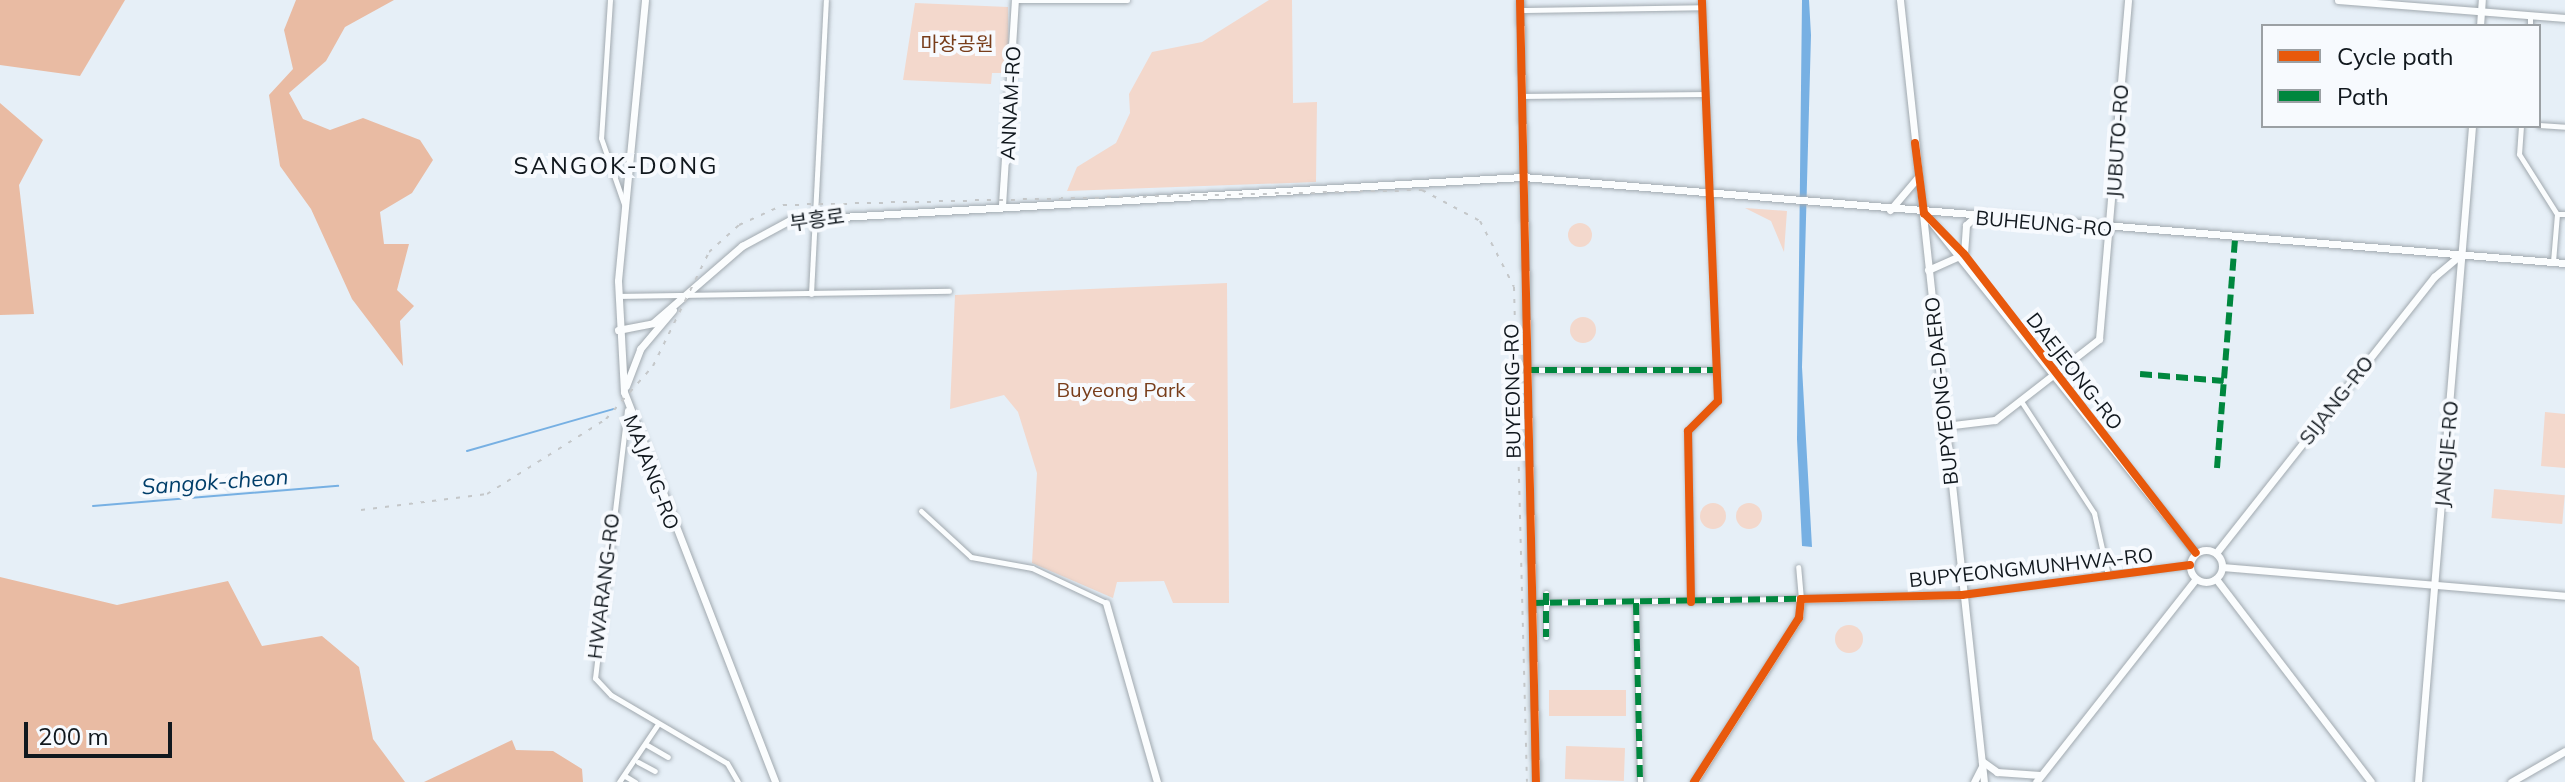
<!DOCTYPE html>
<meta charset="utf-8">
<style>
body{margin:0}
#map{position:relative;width:2565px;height:782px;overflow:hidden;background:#e6eff7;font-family:Mulish,"Noto Sans KR",sans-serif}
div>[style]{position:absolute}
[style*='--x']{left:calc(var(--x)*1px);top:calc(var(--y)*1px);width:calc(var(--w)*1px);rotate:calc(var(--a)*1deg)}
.green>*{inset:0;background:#f3d8cc;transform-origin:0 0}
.round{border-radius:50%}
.forest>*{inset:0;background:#e9bba3}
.water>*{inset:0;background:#77b0e3}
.stream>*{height:2px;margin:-1px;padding:0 1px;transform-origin:1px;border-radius:1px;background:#77b0e3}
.roads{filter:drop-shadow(0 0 2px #a1a9af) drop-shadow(0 0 2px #a1a9af)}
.street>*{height:5px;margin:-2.5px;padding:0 2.5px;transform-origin:2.5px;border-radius:2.5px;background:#fbfdfe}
.secondary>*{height:7px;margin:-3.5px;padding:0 3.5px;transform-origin:3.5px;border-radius:3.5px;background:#fbfdfe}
.secondary>.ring{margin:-3.5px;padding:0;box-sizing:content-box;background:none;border:7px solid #fbfdfe;border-radius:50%}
.rail>*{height:2px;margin-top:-1px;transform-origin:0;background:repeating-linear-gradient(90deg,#c4c7c9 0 4px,transparent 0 12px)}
.quiet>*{height:6px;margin-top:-3px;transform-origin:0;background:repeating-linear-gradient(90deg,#00873e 0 12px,transparent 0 18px)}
.cycleway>*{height:8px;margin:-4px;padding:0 4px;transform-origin:4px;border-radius:4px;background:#e8590c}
span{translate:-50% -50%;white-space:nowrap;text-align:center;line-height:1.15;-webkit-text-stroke:8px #f7fafe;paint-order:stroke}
.park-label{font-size:20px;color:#783d1a}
.street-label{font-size:20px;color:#11181e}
.water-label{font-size:22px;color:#003e6a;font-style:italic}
.quarter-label{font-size:24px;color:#11181e;letter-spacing:2px}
.legend{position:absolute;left:2261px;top:24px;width:280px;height:104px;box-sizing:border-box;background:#f7fafe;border:2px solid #9ba0a4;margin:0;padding:10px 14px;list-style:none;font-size:24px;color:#11181e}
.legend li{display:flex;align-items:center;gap:16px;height:40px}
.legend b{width:40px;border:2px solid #9ba0a4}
.scale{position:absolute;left:24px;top:722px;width:148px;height:36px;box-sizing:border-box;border:4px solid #11181e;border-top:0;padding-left:10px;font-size:24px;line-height:28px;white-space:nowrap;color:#11181e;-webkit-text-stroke:6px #f7fafe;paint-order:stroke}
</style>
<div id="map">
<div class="green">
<div style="clip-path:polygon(1269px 0,1292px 0,1293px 103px,1317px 102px,1316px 182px,1067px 191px,1077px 167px,1116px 143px,1130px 113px,1129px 94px,1152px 52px,1202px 42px)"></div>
<div style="clip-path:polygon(915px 3px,1008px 7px,1009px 73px,992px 73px,991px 84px,903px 80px)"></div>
<div style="clip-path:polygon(1745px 208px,1787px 211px,1784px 252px,1771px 221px)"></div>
<div class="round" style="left:1568px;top:223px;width:24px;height:24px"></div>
<div style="clip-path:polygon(1227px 283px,1229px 603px,1173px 603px,1164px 581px,1117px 582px,1113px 598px,1032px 563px,1037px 473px,1018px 412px,1004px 395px,950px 409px,955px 295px)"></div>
<div class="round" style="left:1570px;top:317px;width:26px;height:26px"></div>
<div style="clip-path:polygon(2545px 412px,2565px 414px,2565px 468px,2541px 466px)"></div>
<div style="left:2494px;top:489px;width:71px;height:29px;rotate:5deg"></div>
<div class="round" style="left:1736px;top:503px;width:26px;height:26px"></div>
<div class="round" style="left:1700px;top:503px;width:26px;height:26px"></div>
<div class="round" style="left:1835px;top:625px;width:28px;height:28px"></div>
<div style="left:1549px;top:690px;width:77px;height:26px"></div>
<div style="left:1625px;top:748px;width:33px;height:59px;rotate:92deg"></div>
</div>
<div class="forest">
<div style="clip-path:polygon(0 0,125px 0,80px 76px,0 65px)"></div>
<div style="clip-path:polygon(296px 0,394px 0,345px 27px,326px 61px,289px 93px,303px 119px,330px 130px,363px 118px,420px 140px,433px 160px,412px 193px,380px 212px,384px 244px,409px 244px,397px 290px,414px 306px,400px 321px,403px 366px,352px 299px,311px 209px,280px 166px,269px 95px,293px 69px,284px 30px)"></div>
<div style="clip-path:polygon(0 103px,43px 140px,19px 185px,34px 314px,0 315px)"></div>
<div style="clip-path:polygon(0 577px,117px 605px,228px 581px,262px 646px,322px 636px,359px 667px,373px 739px,405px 782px,0 782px)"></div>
<div style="clip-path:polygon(512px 740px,516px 750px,553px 751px,582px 769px,583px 782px,424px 782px)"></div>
</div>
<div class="water">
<div style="clip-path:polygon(1802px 0,1809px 0,1811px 35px,1802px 367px,1812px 547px,1802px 546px,1797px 439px)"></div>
</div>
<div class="stream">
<div style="--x:467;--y:451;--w:152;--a:-16"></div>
<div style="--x:93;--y:506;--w:246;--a:-4.7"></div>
</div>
<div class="roads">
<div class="street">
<div style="--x:610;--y:0;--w:138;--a:93.7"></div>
<div style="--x:601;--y:138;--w:73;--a:70.8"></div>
<div style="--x:1018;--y:0;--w:109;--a:0"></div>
<div style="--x:1520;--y:10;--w:182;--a:-0.9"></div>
<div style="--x:2530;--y:26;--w:10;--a:-90"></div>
<div style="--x:1522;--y:96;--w:182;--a:-0.6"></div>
<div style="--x:2539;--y:125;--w:26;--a:4"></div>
<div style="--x:2521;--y:126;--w:28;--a:94"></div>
<div style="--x:2519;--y:154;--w:71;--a:57.7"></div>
<div style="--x:2557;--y:214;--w:48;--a:94.8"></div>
<div style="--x:2557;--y:214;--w:8;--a:0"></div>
<div style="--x:811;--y:294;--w:294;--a:-87.1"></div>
<div style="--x:618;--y:296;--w:331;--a:-0.9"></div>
<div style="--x:1527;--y:370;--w:190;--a:0"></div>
<div style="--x:2021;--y:401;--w:134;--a:56.9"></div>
<div style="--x:2094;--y:513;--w:64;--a:77.3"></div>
<div style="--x:627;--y:410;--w:270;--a:96.8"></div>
<div style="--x:595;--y:678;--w:23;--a:47"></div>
<div style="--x:611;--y:695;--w:134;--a:30.4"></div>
<div style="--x:727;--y:763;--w:22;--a:60"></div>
<div style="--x:921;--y:511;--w:68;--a:42.6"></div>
<div style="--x:971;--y:557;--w:62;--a:10.2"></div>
<div style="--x:1032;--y:568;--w:82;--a:25.3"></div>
<div style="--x:1546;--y:593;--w:44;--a:90"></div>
<div style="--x:1963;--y:594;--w:229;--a:-7.3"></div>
<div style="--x:1691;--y:602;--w:171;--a:-91"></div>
<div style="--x:1688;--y:431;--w:42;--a:-45"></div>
<div style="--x:1718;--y:401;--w:401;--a:-92.3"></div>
<div style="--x:1532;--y:603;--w:269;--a:-0.9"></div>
<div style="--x:1801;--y:599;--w:32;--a:-95"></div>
<div style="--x:1636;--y:603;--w:179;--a:88.7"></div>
<div style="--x:647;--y:745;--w:24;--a:30"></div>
<div style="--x:638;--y:762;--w:19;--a:28"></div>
<div style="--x:625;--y:776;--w:12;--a:31"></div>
<div style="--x:619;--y:782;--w:70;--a:-56.1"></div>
</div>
<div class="secondary">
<div style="--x:645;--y:0;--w:282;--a:95.5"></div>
<div style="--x:618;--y:281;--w:111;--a:86.9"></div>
<div style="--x:624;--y:392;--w:418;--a:68.8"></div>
<div style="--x:1520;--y:0;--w:782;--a:88.83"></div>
<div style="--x:1900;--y:0;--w:786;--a:83.87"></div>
<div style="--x:2338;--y:0;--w:228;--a:4.5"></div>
<div style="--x:2480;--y:26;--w:26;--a:-86"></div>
<div style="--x:1002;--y:205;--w:205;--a:-86.4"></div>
<div style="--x:1890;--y:210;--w:43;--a:-49.7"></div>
<div style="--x:1925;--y:214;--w:434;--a:51.4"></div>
<div style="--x:1928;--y:270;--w:39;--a:-24"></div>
<div style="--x:1964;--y:254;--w:29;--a:-86"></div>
<div style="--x:1966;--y:225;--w:12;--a:-42"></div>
<div style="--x:618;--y:330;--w:36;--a:-11"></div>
<div style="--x:653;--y:323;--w:118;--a:-40.9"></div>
<div style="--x:742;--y:246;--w:55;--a:-28.4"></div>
<div style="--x:790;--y:220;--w:734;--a:-3.36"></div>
<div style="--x:1523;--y:177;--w:1046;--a:4.72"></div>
<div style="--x:626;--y:386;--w:40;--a:-69"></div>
<div style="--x:640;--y:349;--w:51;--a:-49.8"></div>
<div style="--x:1945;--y:426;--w:50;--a:-6.8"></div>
<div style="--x:1995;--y:420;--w:132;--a:-37.9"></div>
<div style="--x:2099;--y:339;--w:340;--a:-85.1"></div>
<div class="ring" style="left:2190px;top:550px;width:25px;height:25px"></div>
<div style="--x:2216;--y:553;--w:352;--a:-51.7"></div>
<div style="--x:2434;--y:277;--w:34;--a:-40"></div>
<div style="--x:2222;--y:567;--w:344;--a:4.8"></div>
<div style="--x:2216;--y:579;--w:255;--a:52.6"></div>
<div style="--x:1106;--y:603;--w:186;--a:74.1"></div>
<div style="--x:1982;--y:761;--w:19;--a:36"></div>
<div style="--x:1997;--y:772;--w:43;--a:4"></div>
<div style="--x:1694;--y:782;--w:195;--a:-57.4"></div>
<div style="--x:1799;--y:618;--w:19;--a:-84"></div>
<div style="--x:1801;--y:599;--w:161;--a:-1.4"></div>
<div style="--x:1974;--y:782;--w:16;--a:-63"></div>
<div style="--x:2036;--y:782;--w:258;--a:-51.8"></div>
<div style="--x:2418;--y:782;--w:658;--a:-85.29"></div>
<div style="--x:2511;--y:782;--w:62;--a:-29.9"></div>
</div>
</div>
<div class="rail">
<div style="--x:361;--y:510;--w:127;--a:-7.2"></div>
<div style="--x:487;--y:494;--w:141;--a:-32.2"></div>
<div style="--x:606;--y:419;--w:71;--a:-48.4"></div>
<div style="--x:653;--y:366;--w:127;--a:-63.8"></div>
<div style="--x:709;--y:252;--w:40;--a:-42"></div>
<div style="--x:739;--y:225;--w:48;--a:-24.4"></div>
<div style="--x:783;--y:205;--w:639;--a:-1.34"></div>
<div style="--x:1422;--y:190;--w:66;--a:28.1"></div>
<div style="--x:1480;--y:221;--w:74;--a:62.7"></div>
<div style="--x:1514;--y:287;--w:495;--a:88.5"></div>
</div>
<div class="quiet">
<div style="--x:1527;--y:370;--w:190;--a:0"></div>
<div style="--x:2140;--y:374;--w:84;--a:4.8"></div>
<div style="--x:2217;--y:468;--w:232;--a:-85.5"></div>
<div style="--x:1546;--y:593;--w:44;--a:90"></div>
<div style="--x:1532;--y:603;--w:269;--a:-0.9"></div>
<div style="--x:1636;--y:603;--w:179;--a:88.7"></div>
</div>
<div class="cycleway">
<div style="--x:1520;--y:0;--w:782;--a:88.83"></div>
<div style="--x:1915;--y:143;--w:71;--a:82.7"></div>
<div style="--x:1924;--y:213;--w:57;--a:45.7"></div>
<div style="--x:1964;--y:254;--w:378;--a:52.2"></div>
<div style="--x:1691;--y:602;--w:171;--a:-91"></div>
<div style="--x:1688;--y:431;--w:42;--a:-45"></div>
<div style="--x:1718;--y:401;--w:401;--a:-92.3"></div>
<div style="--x:1694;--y:782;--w:195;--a:-57.4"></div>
<div style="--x:1799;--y:618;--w:19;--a:-84"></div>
<div style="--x:1801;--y:599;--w:161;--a:-1.4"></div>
<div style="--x:1962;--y:595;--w:230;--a:-7.5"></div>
</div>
<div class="park-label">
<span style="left:957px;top:43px">마장공원</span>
<span style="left:1121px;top:389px">Buyeong Park</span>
</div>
<div class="street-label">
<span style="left:1010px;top:103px;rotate:-87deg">ANNAM-RO</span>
<span style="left:2117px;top:141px;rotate:-86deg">JUBUTO-RO</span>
<span style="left:817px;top:219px;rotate:-8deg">부흥로</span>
<span style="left:2044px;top:223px;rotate:5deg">BUHEUNG-RO</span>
<span style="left:2075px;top:371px;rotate:52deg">DAEJEONG-RO</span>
<span style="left:1512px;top:391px;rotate:-91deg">BUYEONG-RO</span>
<span style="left:1941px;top:391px;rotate:-96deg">BUPYEONG-DAERO</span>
<span style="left:2336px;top:400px;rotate:-52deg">SIJANG-RO</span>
<span style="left:2446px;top:454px;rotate:-85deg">JANGJE-RO</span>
<span style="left:652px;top:472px;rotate:69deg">MAJANG-RO</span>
<span style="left:2031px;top:567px;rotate:-6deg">BUPYEONGMUNHWA-RO</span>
<span style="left:603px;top:586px;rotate:-83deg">HWARANG-RO</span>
</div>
<div class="water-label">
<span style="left:215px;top:482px;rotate:-4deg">Sangok-cheon</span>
</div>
<div class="quarter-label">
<span style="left:616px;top:166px">SANGOK-DONG</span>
</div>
<ul class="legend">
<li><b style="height:10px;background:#e8590c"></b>Cycle path</li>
<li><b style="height:10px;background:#00873e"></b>Path</li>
</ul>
<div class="scale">200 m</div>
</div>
